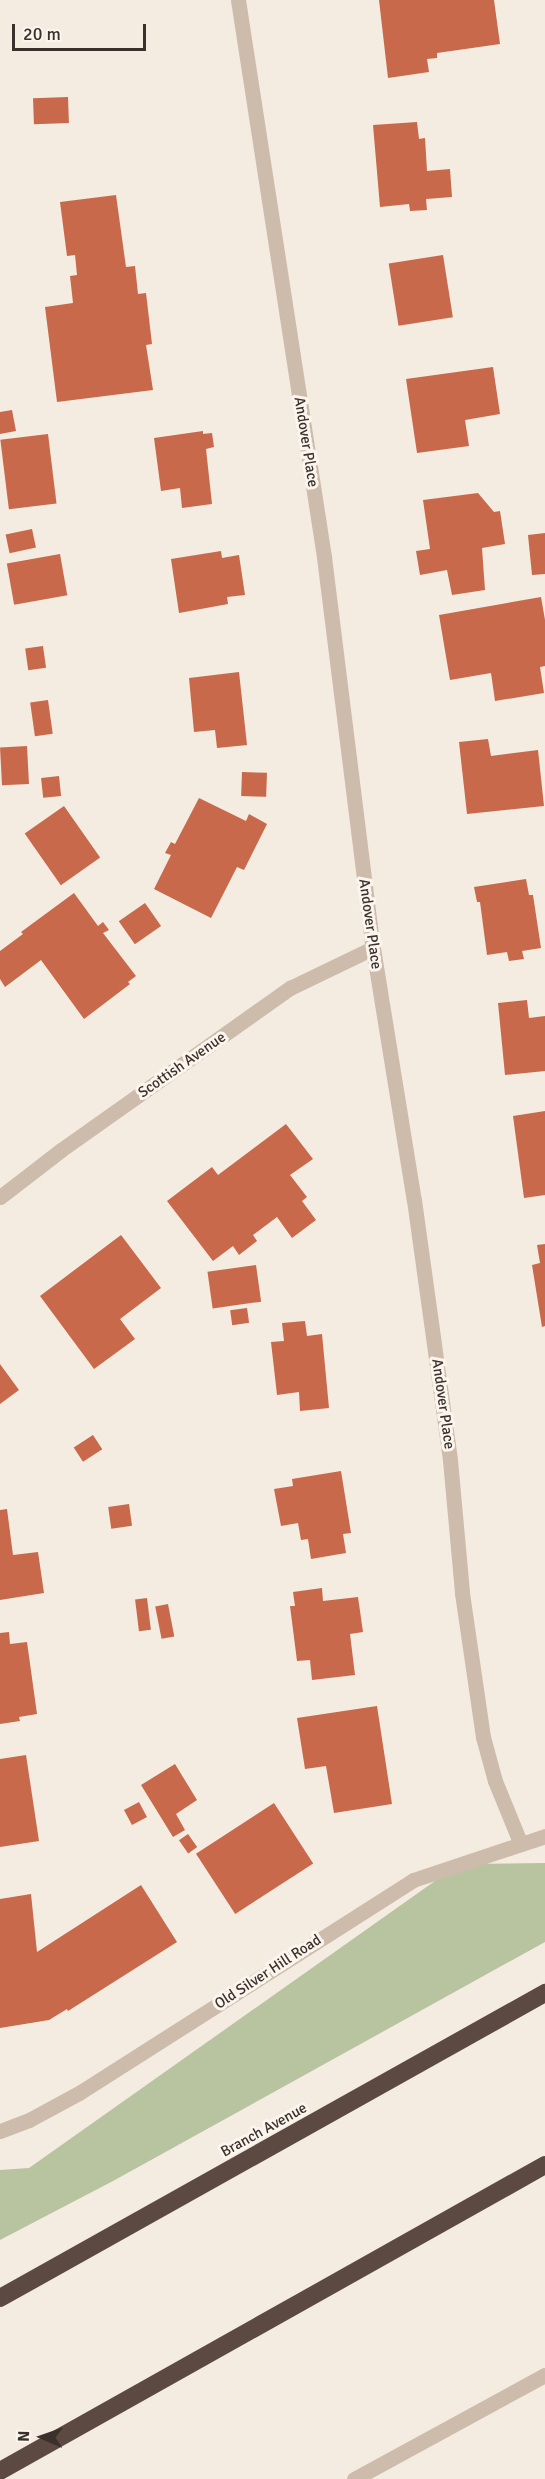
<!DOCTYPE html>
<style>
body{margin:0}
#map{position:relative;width:545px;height:2479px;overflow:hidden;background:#f4ebe1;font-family:Signika,sans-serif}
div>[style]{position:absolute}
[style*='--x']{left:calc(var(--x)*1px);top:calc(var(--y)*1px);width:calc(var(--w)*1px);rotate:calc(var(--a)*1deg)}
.green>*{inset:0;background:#b8c4a0}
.building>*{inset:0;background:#c8694b;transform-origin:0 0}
.minor>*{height:15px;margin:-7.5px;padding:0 7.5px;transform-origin:7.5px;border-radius:7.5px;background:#cdbbac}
.highway>*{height:18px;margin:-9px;padding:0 9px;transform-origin:9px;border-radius:9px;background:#5c4a42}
span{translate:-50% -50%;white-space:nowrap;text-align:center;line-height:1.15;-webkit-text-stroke:6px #fbf5ee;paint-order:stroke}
.street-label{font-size:15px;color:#3b302b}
.north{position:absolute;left:12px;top:2407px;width:60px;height:60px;-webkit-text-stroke:4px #fbf5ee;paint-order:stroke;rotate:272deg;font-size:16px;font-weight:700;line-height:24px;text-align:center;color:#3b302b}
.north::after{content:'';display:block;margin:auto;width:21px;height:27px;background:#3b302b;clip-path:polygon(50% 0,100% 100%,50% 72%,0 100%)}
.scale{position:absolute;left:12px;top:24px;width:134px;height:27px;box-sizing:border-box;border:3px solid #3b302b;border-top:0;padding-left:8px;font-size:18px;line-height:21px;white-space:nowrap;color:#3b302b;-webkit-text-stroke:4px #fbf5ee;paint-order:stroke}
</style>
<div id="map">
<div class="green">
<div style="clip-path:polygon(545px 1863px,545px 1942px,113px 2181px,0 2240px,0 2170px,29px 2168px,459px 1864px)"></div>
</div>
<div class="building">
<div style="clip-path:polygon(379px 0,494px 0,500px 44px,437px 53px,437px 58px,427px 59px,429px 72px,388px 78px)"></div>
<div style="left:68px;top:97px;width:26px;height:35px;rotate:88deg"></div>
<div style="clip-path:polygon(417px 122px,419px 139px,425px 138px,427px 171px,450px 169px,452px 197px,426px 199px,427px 210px,410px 211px,409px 204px,380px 207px,373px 125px)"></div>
<div style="clip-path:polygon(116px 195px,126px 267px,135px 266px,138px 294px,146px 293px,152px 344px,146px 345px,153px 390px,57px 402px,45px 307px,73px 303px,70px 276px,77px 275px,75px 255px,67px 256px,60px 202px)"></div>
<div style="left:443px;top:255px;width:63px;height:55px;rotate:81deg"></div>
<div style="clip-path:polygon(493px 367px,500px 414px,465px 420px,469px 446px,417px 453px,406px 379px)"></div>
<div style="clip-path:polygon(12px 410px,16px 431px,0 434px,0 412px)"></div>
<div style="clip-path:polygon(203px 431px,203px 434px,212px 433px,214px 447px,206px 449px,212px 504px,182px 508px,180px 488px,161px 491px,154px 438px)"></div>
<div style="left:48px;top:434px;width:70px;height:48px;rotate:83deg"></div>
<div style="clip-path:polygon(478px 493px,494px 512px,500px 511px,505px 544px,482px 548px,485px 590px,452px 595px,447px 570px,420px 575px,416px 551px,430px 549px,423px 500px)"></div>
<div style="left:32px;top:529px;width:19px;height:27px;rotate:78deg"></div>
<div style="clip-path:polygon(545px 533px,545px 574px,532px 575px,528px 535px)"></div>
<div style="clip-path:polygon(221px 551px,222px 558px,239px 555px,245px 595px,227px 597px,228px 604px,179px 613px,171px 559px)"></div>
<div style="left:60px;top:554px;width:42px;height:54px;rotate:80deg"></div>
<div style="clip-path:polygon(541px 597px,545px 620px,545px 666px,540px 667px,544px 693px,495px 701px,491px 673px,450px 680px,439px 615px)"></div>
<div style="left:43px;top:646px;width:22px;height:18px;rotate:82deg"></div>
<div style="clip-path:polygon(239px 672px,247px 745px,217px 748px,215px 730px,194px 732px,189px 678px)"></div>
<div style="left:48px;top:700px;width:34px;height:18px;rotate:82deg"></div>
<div style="clip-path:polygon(488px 739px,491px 756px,538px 750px,544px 806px,467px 814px,459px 742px)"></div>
<div style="left:27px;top:746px;width:38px;height:27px;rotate:87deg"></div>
<div style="left:242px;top:772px;width:25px;height:24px;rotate:2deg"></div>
<div style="left:59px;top:776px;width:20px;height:18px;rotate:84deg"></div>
<div style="clip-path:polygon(199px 798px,246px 821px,249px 814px,267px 824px,244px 870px,237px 867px,211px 918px,154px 889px,171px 855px,165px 853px,171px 842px,175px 844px)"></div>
<div style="left:64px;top:806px;width:63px;height:48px;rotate:55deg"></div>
<div style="clip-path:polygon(526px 879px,529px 895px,533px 895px,541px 948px,522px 951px,524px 959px,509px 961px,507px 952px,487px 955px,480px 902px,477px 902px,474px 887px)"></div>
<div style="clip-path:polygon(74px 893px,98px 926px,103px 922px,109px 930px,103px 933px,136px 976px,128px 982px,130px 984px,84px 1019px,41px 960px,5px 987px,0 979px,0 951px,23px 934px,21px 932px)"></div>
<div style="left:145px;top:903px;width:28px;height:32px;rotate:55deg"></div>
<div style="clip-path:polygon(527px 1000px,529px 1018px,545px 1016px,545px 1071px,505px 1075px,498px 1003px)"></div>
<div style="clip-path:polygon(545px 1111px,545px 1195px,524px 1198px,513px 1116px)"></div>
<div style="clip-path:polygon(286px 1124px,313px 1159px,290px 1175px,307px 1197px,302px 1201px,316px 1220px,292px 1238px,277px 1217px,253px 1235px,257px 1241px,239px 1255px,233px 1246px,213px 1261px,167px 1201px,212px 1167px,218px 1175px)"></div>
<div style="clip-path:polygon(121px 1235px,161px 1288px,120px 1319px,135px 1339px,94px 1369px,40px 1296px)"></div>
<div style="clip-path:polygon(545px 1244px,545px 1326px,542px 1327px,532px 1265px,540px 1263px,537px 1245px)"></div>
<div style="left:256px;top:1265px;width:37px;height:49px;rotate:82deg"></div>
<div style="left:247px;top:1308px;width:15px;height:17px;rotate:82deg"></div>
<div style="clip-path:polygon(305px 1321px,307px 1336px,322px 1334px,329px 1408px,300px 1411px,299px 1392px,277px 1395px,271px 1342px,284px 1341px,282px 1323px)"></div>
<div style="clip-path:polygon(0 1364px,19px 1390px,0 1404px)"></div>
<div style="left:93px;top:1435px;width:17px;height:23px;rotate:57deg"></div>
<div style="clip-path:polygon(341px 1471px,351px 1533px,343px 1534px,346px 1553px,311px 1559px,308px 1539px,301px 1540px,298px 1523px,281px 1526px,274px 1489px,293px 1486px,292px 1479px)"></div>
<div style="left:129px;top:1504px;width:22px;height:21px;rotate:82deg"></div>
<div style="clip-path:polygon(7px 1509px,13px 1555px,38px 1552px,44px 1593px,0 1600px,0 1510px)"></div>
<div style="clip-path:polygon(322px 1588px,323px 1601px,358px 1597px,363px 1632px,350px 1634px,355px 1675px,312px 1680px,310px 1660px,297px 1661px,290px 1606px,295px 1606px,293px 1592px)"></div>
<div style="left:147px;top:1598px;width:32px;height:12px;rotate:83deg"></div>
<div style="left:168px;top:1604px;width:33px;height:13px;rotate:79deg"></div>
<div style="clip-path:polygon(9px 1632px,10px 1644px,27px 1642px,37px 1714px,19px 1717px,20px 1721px,0 1724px,0 1633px)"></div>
<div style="clip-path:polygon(377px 1706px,392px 1804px,334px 1813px,326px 1766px,305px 1769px,297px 1718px)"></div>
<div style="clip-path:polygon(26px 1755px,39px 1841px,0 1847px,0 1759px)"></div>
<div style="clip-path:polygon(175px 1764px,197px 1800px,176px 1814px,185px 1830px,173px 1837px,141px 1785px)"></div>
<div style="left:139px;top:1802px;width:17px;height:17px;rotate:62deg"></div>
<div style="left:274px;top:1803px;width:72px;height:93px;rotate:57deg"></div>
<div style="left:188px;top:1834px;width:16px;height:11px;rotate:55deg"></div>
<div style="clip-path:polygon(141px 1885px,177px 1942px,68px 2011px,67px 2009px,49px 2020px,0 2028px,0 1899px,31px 1894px,37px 1952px)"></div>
</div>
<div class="minor">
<div style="--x:238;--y:0;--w:564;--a:81.22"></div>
<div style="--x:324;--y:557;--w:394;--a:82.9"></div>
<div style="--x:373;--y:948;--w:255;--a:80.8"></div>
<div style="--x:414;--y:1200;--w:262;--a:82.1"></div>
<div style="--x:450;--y:1460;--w:134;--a:84.8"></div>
<div style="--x:462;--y:1593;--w:146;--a:81.7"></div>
<div style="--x:483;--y:1737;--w:46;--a:74.7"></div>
<div style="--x:495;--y:1781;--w:66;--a:67.7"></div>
<div style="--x:0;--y:1197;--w:77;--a:-37.6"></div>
<div style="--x:61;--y:1150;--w:281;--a:-35.3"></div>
<div style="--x:290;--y:988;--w:92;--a:-25.7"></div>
<div style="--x:0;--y:2131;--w:31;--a:-21"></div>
<div style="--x:29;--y:2120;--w:57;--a:-28.4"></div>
<div style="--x:79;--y:2093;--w:396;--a:-32.5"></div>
<div style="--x:413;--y:1880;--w:139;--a:-18.4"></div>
<div style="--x:354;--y:2479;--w:217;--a:-28.6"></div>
</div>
<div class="highway">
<div style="--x:0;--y:2298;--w:625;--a:-29.23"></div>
<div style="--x:0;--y:2471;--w:625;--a:-29.31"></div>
</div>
<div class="street-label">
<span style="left:306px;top:442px;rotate:81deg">Andover Place</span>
<span style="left:370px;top:924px;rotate:82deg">Andover Place</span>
<span style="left:182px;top:1065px;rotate:-35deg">Scottish Avenue</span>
<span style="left:443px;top:1404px;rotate:82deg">Andover Place</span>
<span style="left:268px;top:1972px;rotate:-33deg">Old Silver Hill Road</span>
<span style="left:264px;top:2130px;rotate:-29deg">Branch Avenue</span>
</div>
<div class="north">N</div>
<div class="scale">20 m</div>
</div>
